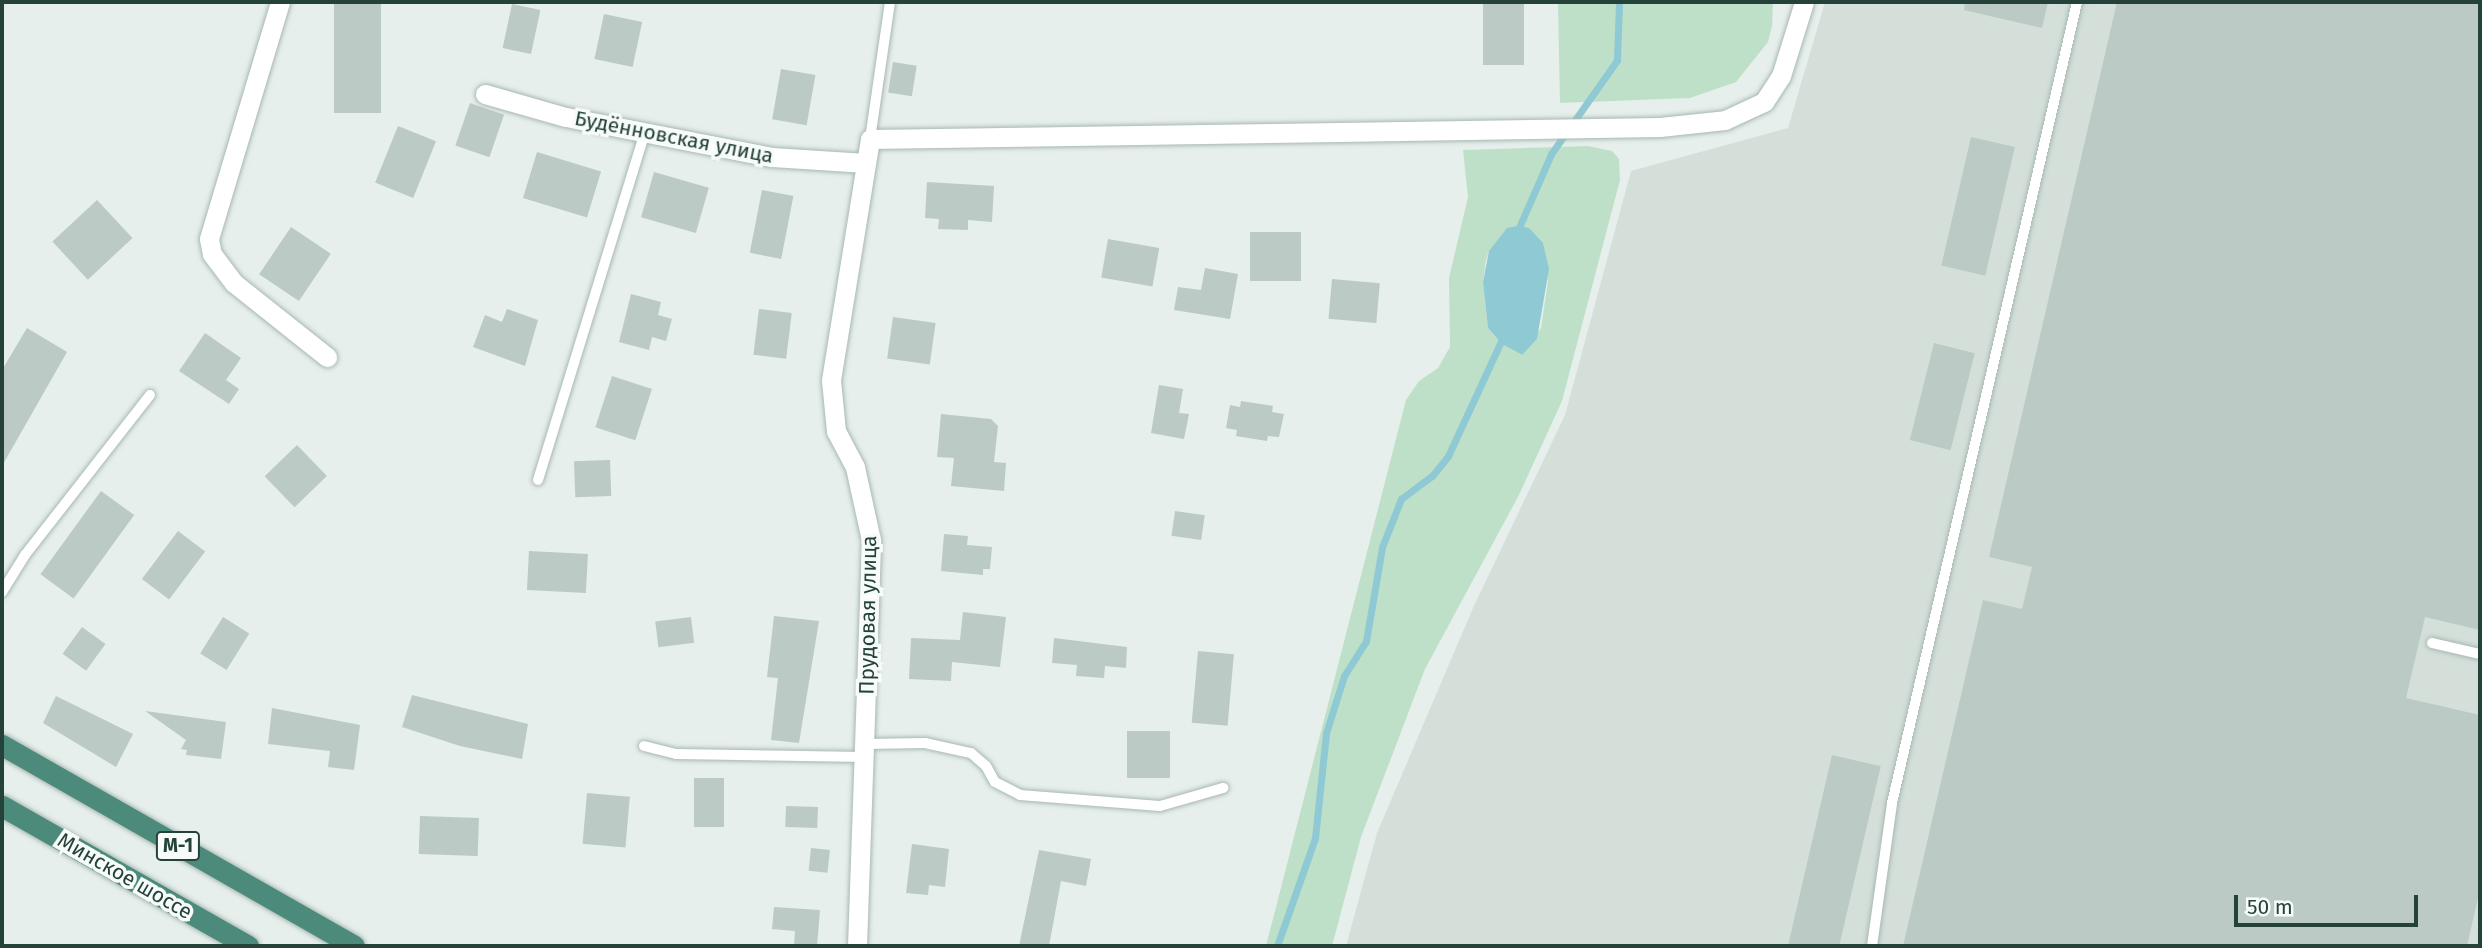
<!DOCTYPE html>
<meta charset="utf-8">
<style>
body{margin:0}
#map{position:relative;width:2482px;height:948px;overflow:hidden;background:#e6efeb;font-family:"Fira Sans",sans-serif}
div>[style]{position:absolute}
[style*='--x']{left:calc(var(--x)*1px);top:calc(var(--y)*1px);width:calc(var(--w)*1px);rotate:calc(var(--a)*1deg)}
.built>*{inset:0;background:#d4dfda}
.green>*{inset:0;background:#bfe0c8}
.water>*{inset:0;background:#8ec9d4}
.stream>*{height:7px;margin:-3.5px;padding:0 3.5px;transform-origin:3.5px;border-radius:3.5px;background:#8ec9d4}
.building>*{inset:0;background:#bbcac4;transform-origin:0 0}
.roads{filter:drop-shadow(0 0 2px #a8b8b2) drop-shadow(0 0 2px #a8b8b2)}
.service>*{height:10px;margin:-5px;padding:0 5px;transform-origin:5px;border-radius:5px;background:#fff}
.minor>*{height:19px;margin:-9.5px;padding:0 9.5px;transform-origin:9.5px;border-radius:9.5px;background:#fff}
.trunk>*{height:21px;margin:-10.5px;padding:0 10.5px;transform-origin:10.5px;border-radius:10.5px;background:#4c8a7c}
span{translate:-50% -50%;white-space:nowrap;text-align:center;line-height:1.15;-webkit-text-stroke:7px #f7fbf9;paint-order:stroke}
.shield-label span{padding:2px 5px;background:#f7fbf9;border:2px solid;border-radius:5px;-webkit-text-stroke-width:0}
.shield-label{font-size:19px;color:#24423a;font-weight:700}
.street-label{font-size:21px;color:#24423a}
.frame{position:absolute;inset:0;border:4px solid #24423a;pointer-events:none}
.scale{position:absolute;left:2234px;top:895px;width:184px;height:32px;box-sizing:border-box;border:4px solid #24423a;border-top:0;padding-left:9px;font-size:21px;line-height:24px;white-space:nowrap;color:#24423a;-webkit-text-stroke:5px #f7fbf9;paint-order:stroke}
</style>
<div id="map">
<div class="built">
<div style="clip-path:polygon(1825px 2px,2480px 2px,2480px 946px,1346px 946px,1377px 833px,1473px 608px,1565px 415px,1631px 171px,1788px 128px)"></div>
</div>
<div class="green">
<div style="clip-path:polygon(1558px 2px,1773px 2px,1772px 26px,1768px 42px,1736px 82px,1690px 98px,1560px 103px)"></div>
<div style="clip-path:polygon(evenodd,1588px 146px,1612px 151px,1619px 159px,1620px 180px,1562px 401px,1519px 495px,1425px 669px,1361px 837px,1332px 946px,1266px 946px,1406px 400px,1419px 381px,1438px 368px,1450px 347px,1449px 278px,1468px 197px,1463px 150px,1588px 146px,1543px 243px,1548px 281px,1541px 328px,1522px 355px,1502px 344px,1488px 328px,1483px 282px,1486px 260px,1489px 251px,1543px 243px)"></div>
</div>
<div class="water">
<div style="clip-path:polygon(1518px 226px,1529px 228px,1543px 243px,1549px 269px,1537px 339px,1522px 355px,1502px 344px,1488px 328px,1483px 282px,1489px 251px,1507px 228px)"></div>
</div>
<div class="stream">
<div style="--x:1517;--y:232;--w:85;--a:-66.4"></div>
<div style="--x:1551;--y:154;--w:115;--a:-54.9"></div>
<div style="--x:1617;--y:60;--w:58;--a:-88"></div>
<div style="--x:1277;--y:946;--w:114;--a:-70.6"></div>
<div style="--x:1315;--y:838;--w:106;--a:-84"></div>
<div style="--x:1326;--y:733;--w:60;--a:-72.5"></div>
<div style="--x:1344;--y:676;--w:41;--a:-57.8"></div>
<div style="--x:1366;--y:641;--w:95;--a:-80.3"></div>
<div style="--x:1382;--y:547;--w:52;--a:-68.4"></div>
<div style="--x:1401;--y:499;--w:39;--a:-37"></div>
<div style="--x:1432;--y:476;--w:26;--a:-51"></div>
<div style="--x:1448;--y:456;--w:131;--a:-65.2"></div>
</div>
<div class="building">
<div style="left:334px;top:2px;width:47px;height:111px"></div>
<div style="left:1483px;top:2px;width:41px;height:63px"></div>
<div style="clip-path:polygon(1965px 2px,2048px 2px,2042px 28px,1964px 10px)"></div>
<div style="clip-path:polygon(2117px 2px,2480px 2px,2480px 630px,2425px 617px,2406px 698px,2480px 715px,2480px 889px,2467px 946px,1903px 946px,1983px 600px,2022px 609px,2032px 567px,1989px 557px)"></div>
<div style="left:512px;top:4px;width:29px;height:45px;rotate:12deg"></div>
<div style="left:604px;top:14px;width:39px;height:46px;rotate:12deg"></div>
<div style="left:893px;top:62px;width:24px;height:31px;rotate:9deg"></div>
<div style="left:781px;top:69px;width:35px;height:51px;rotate:10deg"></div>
<div style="left:470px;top:103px;width:36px;height:45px;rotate:19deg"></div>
<div style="left:398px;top:126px;width:41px;height:61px;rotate:22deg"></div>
<div style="left:1971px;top:137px;width:45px;height:132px;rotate:13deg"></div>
<div style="left:537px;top:152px;width:67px;height:48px;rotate:17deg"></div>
<div style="left:654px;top:172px;width:57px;height:47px;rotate:16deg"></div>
<div style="clip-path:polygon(927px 182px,994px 186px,992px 222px,968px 220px,968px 230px,938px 229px,939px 219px,925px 218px)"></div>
<div style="left:762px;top:190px;width:32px;height:64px;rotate:11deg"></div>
<div style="left:97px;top:200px;width:52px;height:61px;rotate:47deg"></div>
<div style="left:291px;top:227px;width:48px;height:57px;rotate:34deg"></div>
<div style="left:1250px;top:232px;width:51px;height:49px"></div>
<div style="left:1108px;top:239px;width:52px;height:39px;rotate:10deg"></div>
<div style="clip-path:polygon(1205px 268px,1238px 274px,1230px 319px,1174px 310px,1178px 287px,1201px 290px)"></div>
<div style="left:1332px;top:279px;width:48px;height:40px;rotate:5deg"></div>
<div style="clip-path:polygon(631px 294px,661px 302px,658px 315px,672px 319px,666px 341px,652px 337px,649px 350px,619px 342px)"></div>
<div style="clip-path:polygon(507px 309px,538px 320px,525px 366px,473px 347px,485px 315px,502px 322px)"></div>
<div style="left:759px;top:309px;width:33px;height:46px;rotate:7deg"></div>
<div style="left:893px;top:317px;width:43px;height:42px;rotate:8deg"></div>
<div style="clip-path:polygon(27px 328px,67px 352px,2px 466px,2px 370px)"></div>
<div style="clip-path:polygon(205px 333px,241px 358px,226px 380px,239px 389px,229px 404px,179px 371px)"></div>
<div style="left:1934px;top:343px;width:42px;height:100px;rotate:14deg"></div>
<div style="left:612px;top:376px;width:42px;height:54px;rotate:18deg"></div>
<div style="clip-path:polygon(1159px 385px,1183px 389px,1179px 413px,1189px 414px,1184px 439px,1151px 433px)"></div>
<div style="clip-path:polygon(1241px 401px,1273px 406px,1272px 412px,1284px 414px,1279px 437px,1268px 436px,1267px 441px,1236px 436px,1237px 430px,1226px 428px,1230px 405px,1240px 407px)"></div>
<div style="clip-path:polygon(941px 414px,991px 419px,998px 426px,994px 462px,1006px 463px,1004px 491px,951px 486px,954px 458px,937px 457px)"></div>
<div style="left:297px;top:445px;width:43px;height:45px;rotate:46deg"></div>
<div style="left:610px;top:460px;width:36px;height:36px;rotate:88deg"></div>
<div style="left:101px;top:491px;width:41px;height:103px;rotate:36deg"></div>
<div style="left:1175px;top:511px;width:30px;height:25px;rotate:8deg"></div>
<div style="left:178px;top:531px;width:34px;height:60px;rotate:37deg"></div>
<div style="clip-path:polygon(944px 534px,968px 536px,967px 545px,992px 547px,990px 569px,983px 569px,983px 575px,941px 571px)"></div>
<div style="left:529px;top:551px;width:59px;height:39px;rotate:3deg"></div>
<div style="clip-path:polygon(963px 612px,1006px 617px,1000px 667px,952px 662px,951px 681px,909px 679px,911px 638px,960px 640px)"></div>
<div style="clip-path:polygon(774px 616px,819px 621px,799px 743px,771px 740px,778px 678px,767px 677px)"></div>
<div style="left:223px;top:617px;width:31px;height:43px;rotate:32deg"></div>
<div style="left:691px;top:617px;width:26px;height:36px;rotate:83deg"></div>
<div style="left:82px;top:627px;width:29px;height:33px;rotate:36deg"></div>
<div style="clip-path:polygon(1054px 638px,1127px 647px,1126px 668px,1105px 666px,1104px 678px,1076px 676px,1077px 665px,1052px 663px)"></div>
<div style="left:1198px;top:651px;width:36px;height:72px;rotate:5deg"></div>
<div style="clip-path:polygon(412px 695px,528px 724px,522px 759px,460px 746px,402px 727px)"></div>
<div style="clip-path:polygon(56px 696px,133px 734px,116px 767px,43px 723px)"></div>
<div style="clip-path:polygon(272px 708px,360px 725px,354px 770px,328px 767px,330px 751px,268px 744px)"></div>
<div style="clip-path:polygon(145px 711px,226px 722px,221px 759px,186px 755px,187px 750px,181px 749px,186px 740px)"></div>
<div style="left:1127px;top:731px;width:43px;height:47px"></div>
<div style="left:1832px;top:755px;width:50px;height:196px;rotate:13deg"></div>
<div style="left:694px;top:778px;width:30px;height:49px"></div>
<div style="left:587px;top:793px;width:43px;height:51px;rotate:5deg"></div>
<div style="left:786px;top:806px;width:32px;height:21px;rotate:2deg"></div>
<div style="left:420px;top:816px;width:59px;height:38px;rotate:2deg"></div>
<div style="clip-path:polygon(912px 844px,949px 849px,945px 887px,929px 885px,928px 895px,906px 893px)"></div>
<div style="left:811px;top:848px;width:19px;height:23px;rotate:6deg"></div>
<div style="clip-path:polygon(1039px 850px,1091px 859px,1086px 886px,1061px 881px,1049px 946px,1019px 946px)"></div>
<div style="clip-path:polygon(774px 907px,820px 910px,817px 946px,794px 946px,795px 931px,772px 929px)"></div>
</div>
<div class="roads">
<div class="service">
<div style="--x:870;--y:139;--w:138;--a:-81.7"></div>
<div style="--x:538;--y:480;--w:364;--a:-72.9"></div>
<div style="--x:2;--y:592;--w:44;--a:-58.1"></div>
<div style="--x:25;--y:555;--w:203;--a:-52"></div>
<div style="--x:2432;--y:643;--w:49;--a:12.9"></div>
<div style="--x:866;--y:744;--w:59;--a:-1"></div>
<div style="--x:925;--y:743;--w:47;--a:12.3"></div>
<div style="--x:971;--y:753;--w:20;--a:41"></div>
<div style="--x:986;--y:766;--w:18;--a:61"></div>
<div style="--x:995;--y:782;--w:28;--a:27"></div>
<div style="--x:1020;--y:795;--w:140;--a:4.5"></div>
<div style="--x:1160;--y:806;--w:66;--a:-15.9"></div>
<div style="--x:644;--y:746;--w:33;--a:14"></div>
<div style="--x:676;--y:754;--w:189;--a:0.9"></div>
<div style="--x:1872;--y:946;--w:144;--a:-82"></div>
<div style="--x:1892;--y:803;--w:822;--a:-76.99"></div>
</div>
<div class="minor">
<div style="--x:280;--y:2;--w:247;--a:106.7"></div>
<div style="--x:209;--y:239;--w:15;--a:79"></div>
<div style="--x:212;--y:254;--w:36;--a:53"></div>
<div style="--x:234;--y:283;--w:119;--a:38.5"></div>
<div style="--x:485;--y:94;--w:84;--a:15.9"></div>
<div style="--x:566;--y:117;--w:210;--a:11"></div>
<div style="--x:772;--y:157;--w:94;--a:3.7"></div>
<div style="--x:857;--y:946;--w:406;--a:-88"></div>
<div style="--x:871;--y:540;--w:75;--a:-102.4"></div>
<div style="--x:855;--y:467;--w:41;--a:-117.8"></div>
<div style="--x:836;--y:431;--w:51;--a:-95.6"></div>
<div style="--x:831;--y:380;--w:244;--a:-80.8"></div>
<div style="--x:870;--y:139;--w:790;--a:-0.87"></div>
<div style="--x:1660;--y:127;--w:65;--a:-6.1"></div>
<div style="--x:1725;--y:120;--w:43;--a:-24.8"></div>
<div style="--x:1764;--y:102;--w:31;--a:-57"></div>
<div style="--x:1781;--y:76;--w:77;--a:-72.7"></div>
</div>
<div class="trunk">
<div style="--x:2;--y:745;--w:405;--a:29.7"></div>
<div style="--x:2;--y:806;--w:283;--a:29.6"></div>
</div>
</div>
<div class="shield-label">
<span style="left:178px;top:846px">М-1</span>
</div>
<div class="street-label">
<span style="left:674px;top:137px;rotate:11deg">Будённовская улица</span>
<span style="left:868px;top:615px;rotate:-89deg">Прудовая улица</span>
<span style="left:125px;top:876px;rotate:30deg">Минское шоссе</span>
</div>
<div class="frame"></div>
<div class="scale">50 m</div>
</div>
